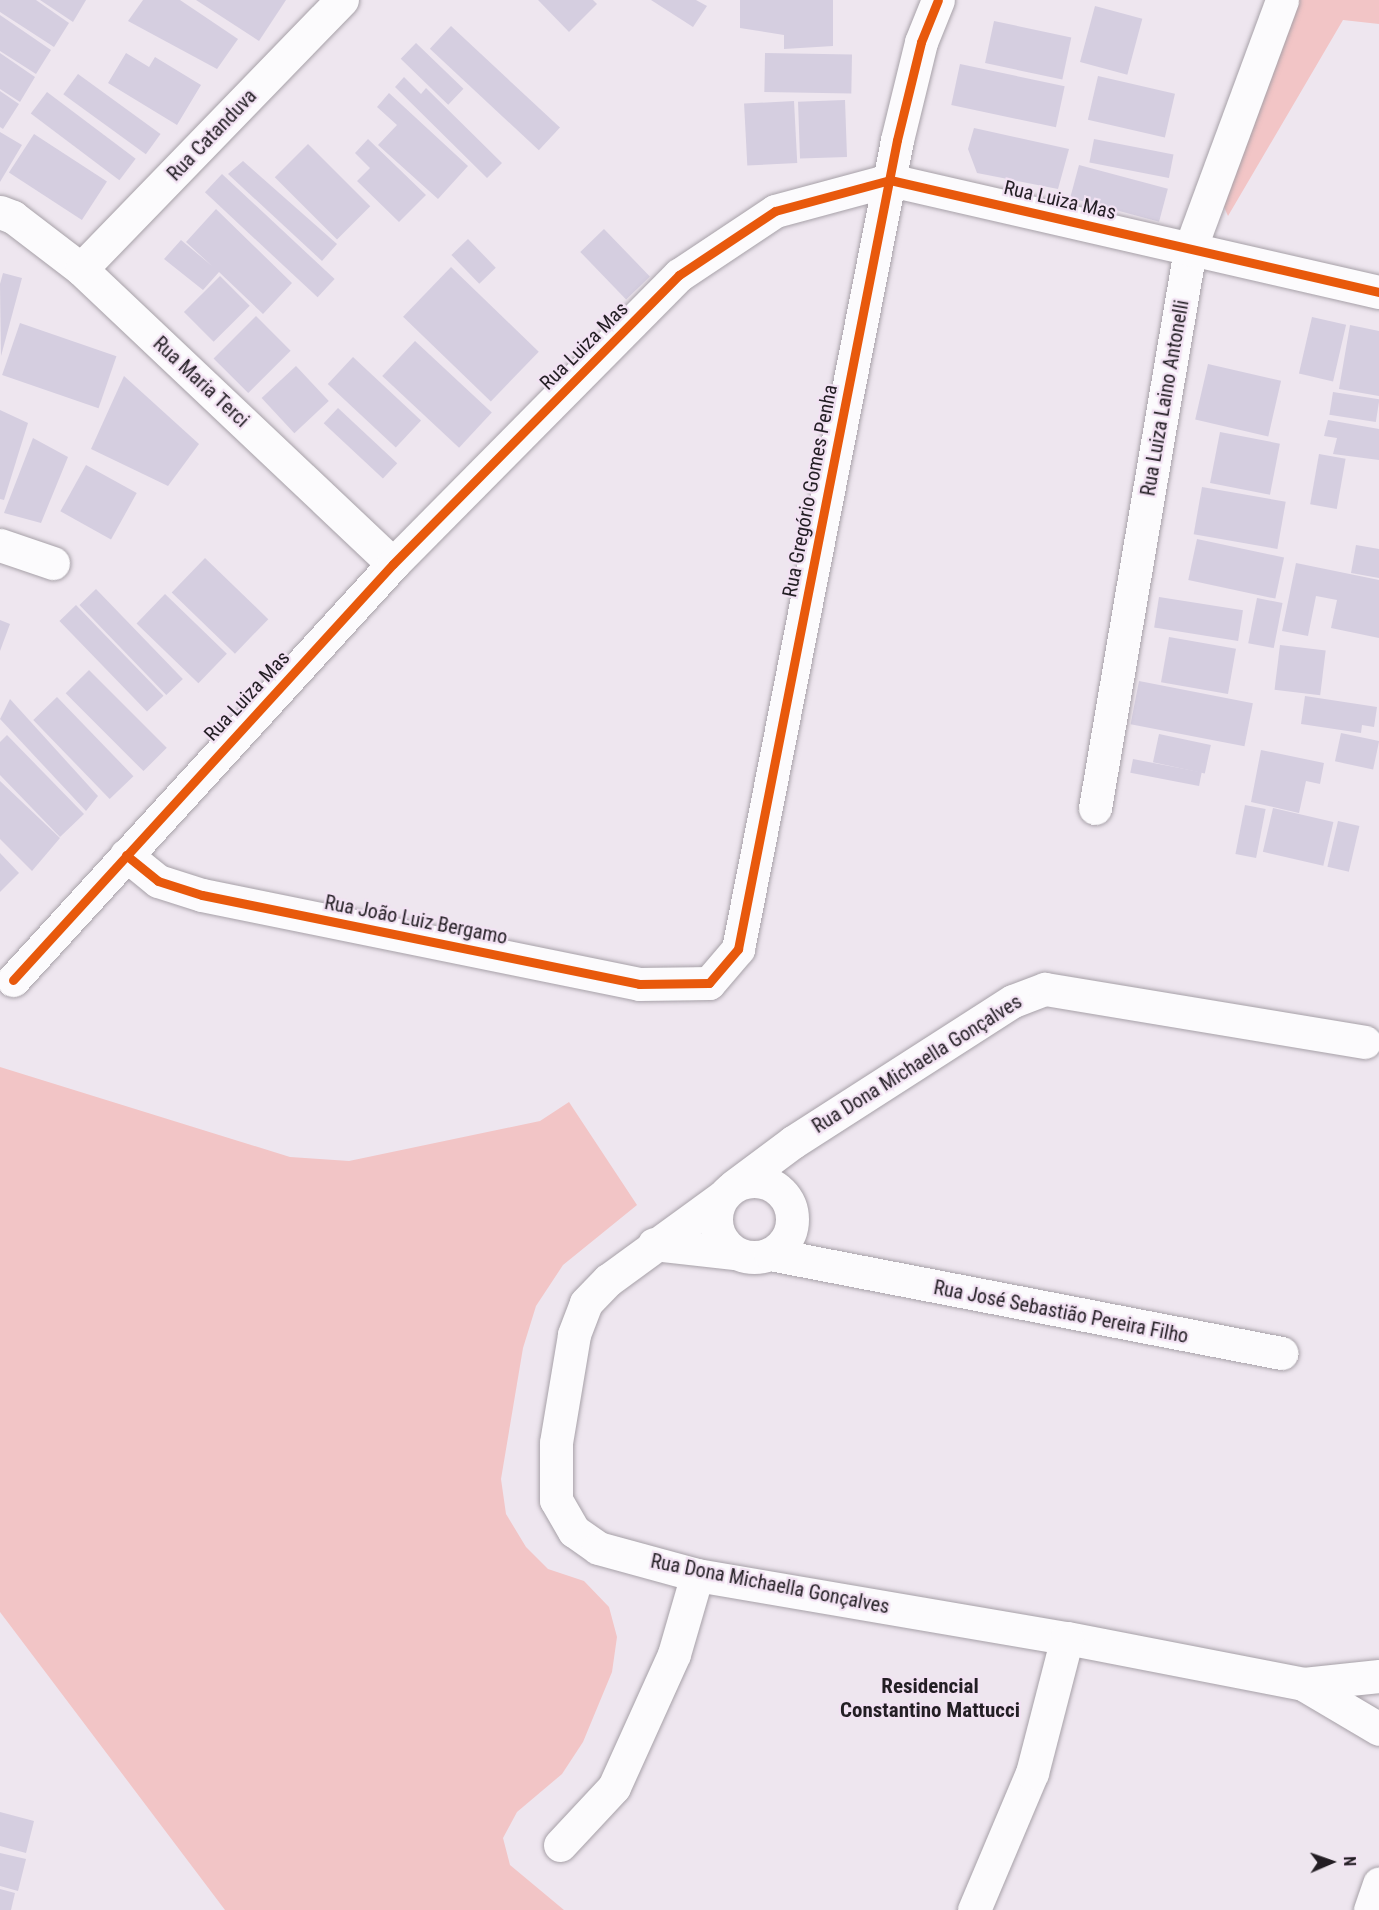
<!DOCTYPE html>
<meta charset="utf-8">
<style>
body{margin:0}
#map{position:relative;width:1379px;height:1910px;overflow:hidden;background:#eee6ef;font-family:"Roboto Condensed",sans-serif}
div>[style]{position:absolute}
[style*='--x']{left:calc(var(--x)*1px);top:calc(var(--y)*1px);width:calc(var(--w)*1px);rotate:calc(var(--a)*1deg)}
.green>*{inset:0;background:#f2c5c6}
.building>*{inset:0;background:#d5cee0;transform-origin:0 0}
.roads{filter:drop-shadow(0 0 2px #a7a1a8) drop-shadow(0 0 2px #a7a1a8)}
.minor>*{height:33px;margin:-16.5px;padding:0 16.5px;transform-origin:16.5px;border-radius:16.5px;background:#fcfbfd}
.minor>.ring{margin:-16.5px;padding:0;box-sizing:content-box;background:none;border:33px solid #fcfbfd;border-radius:50%}
.secondary>*{height:33px;margin:-16.5px;padding:0 16.5px;transform-origin:16.5px;border-radius:16.5px;background:#fcfbfd}
.cycleway>*{height:9px;margin:-4.5px;padding:0 4.5px;transform-origin:4.5px;border-radius:4.5px;background:#e8590c}
span{translate:-50% -50%;white-space:nowrap;text-align:center;line-height:1.15;-webkit-text-stroke:4.5px #f2e2f3;paint-order:stroke}
.street-label{font-size:20px;color:#231e24}
.neighbourhood-label{font-size:21px;color:#231e24;font-weight:700}
.north{position:absolute;left:1301px;top:1832px;width:60px;height:60px;-webkit-text-stroke:4px #f2e2f3;paint-order:stroke;rotate:88deg;font-size:16px;font-weight:700;line-height:24px;text-align:center;color:#231e24}
.north::after{content:'';display:block;margin:auto;width:21px;height:27px;background:#231e24;clip-path:polygon(50% 0,100% 100%,50% 72%,0 100%)}
</style>
<div id="map">
<div class="green">
<div style="clip-path:polygon(1294px 0,1379px 0,1379px 24px,1343px 20px,1228px 216px,1221px 200px)"></div>
<div style="clip-path:polygon(0 1067px,290px 1157px,349px 1161px,540px 1121px,569px 1102px,637px 1205px,563px 1265px,536px 1306px,523px 1348px,501px 1479px,506px 1514px,526px 1547px,548px 1569px,584px 1581px,609px 1607px,617px 1637px,612px 1672px,583px 1742px,562px 1774px,517px 1812px,503px 1838px,510px 1865px,564px 1910px,225px 1910px,0 1612px)"></div>
</div>
<div class="building">
<div style="clip-path:polygon(0 0,36px 0,69px 23px,54px 47px,0 12px)"></div>
<div style="clip-path:polygon(40px 0,86px 0,73px 22px)"></div>
<div style="clip-path:polygon(143px 0,180px 0,238px 39px,217px 69px,128px 21px)"></div>
<div style="clip-path:polygon(196px 0,286px 0,259px 41px)"></div>
<div style="clip-path:polygon(538px 0,593px 0,597px 4px,569px 32px)"></div>
<div style="clip-path:polygon(651px 0,696px 0,707px 6px,693px 27px)"></div>
<div style="clip-path:polygon(740px 0,833px 0,833px 46px,784px 49px,784px 35px,740px 28px)"></div>
<div style="left:1095px;top:6px;width:49px;height:58px;rotate:15deg"></div>
<div style="clip-path:polygon(0 15px,51px 50px,36px 74px,0 51px)"></div>
<div style="left:994px;top:21px;width:79px;height:43px;rotate:12deg"></div>
<div style="left:451px;top:26px;width:149px;height:31px;rotate:43deg"></div>
<div style="left:416px;top:43px;width:66px;height:22px;rotate:44deg"></div>
<div style="clip-path:polygon(0 53px,35px 77px,20px 102px,0 89px)"></div>
<div style="clip-path:polygon(126px 53px,149px 67px,155px 57px,201px 85px,177px 125px,108px 83px)"></div>
<div style="left:765px;top:53px;width:87px;height:39px;rotate:1deg"></div>
<div style="left:960px;top:64px;width:107px;height:42px;rotate:12deg"></div>
<div style="left:78px;top:74px;width:102px;height:25px;rotate:36deg"></div>
<div style="left:1098px;top:76px;width:79px;height:45px;rotate:13deg"></div>
<div style="clip-path:polygon(404px 77px,421px 94px,426px 88px,502px 163px,487px 178px,395px 87px)"></div>
<div style="clip-path:polygon(0 91px,19px 104px,3px 129px,0 127px)"></div>
<div style="left:47px;top:92px;width:111px;height:27px;rotate:37deg"></div>
<div style="clip-path:polygon(389px 93px,468px 166px,438px 199px,378px 145px,397px 125px,377px 107px)"></div>
<div style="left:845px;top:100px;width:57px;height:47px;rotate:88deg"></div>
<div style="left:794px;top:101px;width:62px;height:50px;rotate:87deg"></div>
<div style="clip-path:polygon(974px 128px,1069px 149px,1058px 189px,977px 173px,968px 149px)"></div>
<div style="clip-path:polygon(0 132px,22px 145px,0 182px)"></div>
<div style="left:34px;top:134px;width:87px;height:46px;rotate:33deg"></div>
<div style="clip-path:polygon(368px 139px,426px 195px,399px 222px,357px 181px,370px 168px,355px 153px)"></div>
<div style="left:1094px;top:139px;width:81px;height:24px;rotate:11deg"></div>
<div style="left:308px;top:144px;width:88px;height:47px;rotate:45deg"></div>
<div style="clip-path:polygon(243px 161px,337px 244px,322px 261px,228px 174px)"></div>
<div style="left:1079px;top:165px;width:92px;height:34px;rotate:15deg"></div>
<div style="left:222px;top:174px;width:154px;height:25px;rotate:43deg"></div>
<div style="clip-path:polygon(216px 209px,292px 283px,263px 314px,219px 272px,203px 290px,164px 259px,181px 240px,212px 266px,186px 242px)"></div>
<div style="left:604px;top:229px;width:66px;height:33px;rotate:46deg"></div>
<div style="left:468px;top:239px;width:40px;height:23px;rotate:46deg"></div>
<div style="left:451px;top:267px;width:122px;height:69px;rotate:44deg"></div>
<div style="clip-path:polygon(3px 273px,22px 278px,1px 356px,0 284px)"></div>
<div style="left:220px;top:276px;width:42px;height:51px;rotate:45deg"></div>
<div style="left:256px;top:316px;width:49px;height:60px;rotate:45deg"></div>
<div style="left:1312px;top:317px;width:35px;height:58px;rotate:13deg"></div>
<div style="left:20px;top:323px;width:102px;height:55px;rotate:19deg"></div>
<div style="clip-path:polygon(1350px 325px,1379px 331px,1379px 396px,1339px 389px)"></div>
<div style="left:415px;top:341px;width:105px;height:48px;rotate:43deg"></div>
<div style="left:353px;top:357px;width:93px;height:37px;rotate:43deg"></div>
<div style="left:1208px;top:364px;width:75px;height:57px;rotate:13deg"></div>
<div style="left:296px;top:366px;width:48px;height:47px;rotate:47deg"></div>
<div style="clip-path:polygon(124px 376px,199px 444px,168px 486px,91px 449px)"></div>
<div style="left:1333px;top:392px;width:47px;height:23px;rotate:9deg"></div>
<div style="left:338px;top:408px;width:81px;height:21px;rotate:43deg"></div>
<div style="clip-path:polygon(0 410px,28px 423px,4px 500px,0 499px)"></div>
<div style="clip-path:polygon(1328px 420px,1379px 429px,1379px 460px,1333px 454px,1337px 438px,1324px 436px)"></div>
<div style="left:1220px;top:432px;width:61px;height:52px;rotate:11deg"></div>
<div style="clip-path:polygon(33px 438px,68px 457px,41px 523px,4px 513px)"></div>
<div style="left:1319px;top:454px;width:27px;height:51px;rotate:10deg"></div>
<div style="left:86px;top:465px;width:58px;height:53px;rotate:29deg"></div>
<div style="left:1202px;top:487px;width:85px;height:48px;rotate:10deg"></div>
<div style="left:1197px;top:539px;width:89px;height:42px;rotate:12deg"></div>
<div style="clip-path:polygon(1356px 545px,1379px 549px,1379px 578px,1351px 573px)"></div>
<div style="left:205px;top:558px;width:88px;height:48px;rotate:44deg"></div>
<div style="clip-path:polygon(1296px 563px,1379px 580px,1379px 638px,1331px 628px,1337px 600px,1316px 596px,1308px 636px,1282px 631px)"></div>
<div style="left:96px;top:589px;width:125px;height:23px;rotate:46deg"></div>
<div style="left:165px;top:594px;width:86px;height:41px;rotate:44deg"></div>
<div style="left:1159px;top:597px;width:85px;height:31px;rotate:9deg"></div>
<div style="left:1257px;top:598px;width:26px;height:46px;rotate:11deg"></div>
<div style="left:76px;top:605px;width:126px;height:23px;rotate:46deg"></div>
<div style="clip-path:polygon(0 620px,10px 624px,0 651px)"></div>
<div style="left:1169px;top:637px;width:68px;height:46px;rotate:10deg"></div>
<div style="left:1280px;top:645px;width:46px;height:45px;rotate:7deg"></div>
<div style="left:89px;top:670px;width:110px;height:33px;rotate:45deg"></div>
<div style="left:1139px;top:681px;width:116px;height:44px;rotate:11deg"></div>
<div style="clip-path:polygon(1305px 696px,1377px 707px,1374px 727px,1362px 725px,1361px 733px,1301px 724px)"></div>
<div style="left:57px;top:697px;width:110px;height:33px;rotate:46deg"></div>
<div style="clip-path:polygon(10px 699px,98px 796px,86px 811px,0 719px)"></div>
<div style="left:1341px;top:733px;width:39px;height:29px;rotate:12deg"></div>
<div style="left:1159px;top:734px;width:53px;height:29px;rotate:12deg"></div>
<div style="clip-path:polygon(7px 735px,84px 814px,60px 837px,0 775px,0 742px)"></div>
<div style="clip-path:polygon(1261px 750px,1324px 763px,1320px 784px,1306px 781px,1299px 813px,1251px 802px)"></div>
<div style="left:1133px;top:759px;width:70px;height:14px;rotate:11deg"></div>
<div style="clip-path:polygon(0 781px,60px 838px,32px 871px,0 839px)"></div>
<div style="left:1245px;top:805px;width:21px;height:50px;rotate:11deg"></div>
<div style="left:1273px;top:808px;width:62px;height:45px;rotate:13deg"></div>
<div style="left:1338px;top:821px;width:22px;height:47px;rotate:13deg"></div>
<div style="clip-path:polygon(0 853px,19px 873px,0 892px)"></div>
<div style="clip-path:polygon(0 1812px,34px 1821px,26px 1853px,0 1846px)"></div>
<div style="clip-path:polygon(0 1853px,26px 1859px,18px 1891px,0 1886px)"></div>
<div style="clip-path:polygon(0 1889px,15px 1893px,11px 1910px,0 1910px)"></div>
</div>
<div class="roads">
<div class="minor">
<div style="--x:0;--y:212;--w:14;--a:21"></div>
<div style="--x:13;--y:217;--w:86;--a:37.4"></div>
<div style="--x:81;--y:269;--w:429;--a:43.4"></div>
<div style="--x:81;--y:269;--w:375;--a:-45.9"></div>
<div style="--x:0;--y:545;--w:56;--a:18.8"></div>
<div style="--x:1095;--y:808;--w:567;--a:-80.35"></div>
<div style="--x:1190;--y:249;--w:265;--a:-69.7"></div>
<div style="--x:126;--y:855;--w:41;--a:39.1"></div>
<div style="--x:158;--y:881;--w:46;--a:17.7"></div>
<div style="--x:202;--y:895;--w:446;--a:11.5"></div>
<div style="--x:639;--y:984;--w:70;--a:-0.8"></div>
<div style="--x:709;--y:983;--w:45;--a:-49.5"></div>
<div style="--x:738;--y:949;--w:824;--a:-78.88"></div>
<div style="--x:897;--y:140;--w:101;--a:-76.2"></div>
<div style="--x:921;--y:42;--w:45;--a:-68"></div>
<div style="--x:13;--y:980;--w:563;--a:-47.59"></div>
<div style="--x:393;--y:564;--w:407;--a:-45.3"></div>
<div style="--x:679;--y:275;--w:115;--a:-33.7"></div>
<div style="--x:775;--y:211;--w:119;--a:-15.1"></div>
<div style="--x:890;--y:180;--w:502;--a:12.9"></div>
<div class="ring" style="left:716px;top:1181px;width:43px;height:43px"></div>
<div style="--x:734;--y:1186;--w:74;--a:-36.7"></div>
<div style="--x:793;--y:1142;--w:261;--a:-32.7"></div>
<div style="--x:1013;--y:1001;--w:34;--a:-21"></div>
<div style="--x:1045;--y:989;--w:324;--a:9.4"></div>
<div style="--x:722;--y:1197;--w:141;--a:143.9"></div>
<div style="--x:608;--y:1280;--w:32;--a:134"></div>
<div style="--x:586;--y:1303;--w:34;--a:111"></div>
<div style="--x:574;--y:1335;--w:109;--a:99.5"></div>
<div style="--x:556;--y:1443;--w:57;--a:90"></div>
<div style="--x:556;--y:1500;--w:36;--a:60"></div>
<div style="--x:574;--y:1531;--w:29;--a:35"></div>
<div style="--x:598;--y:1548;--w:103;--a:15.3"></div>
<div style="--x:697;--y:1575;--w:375;--a:9.7"></div>
<div style="--x:1067;--y:1638;--w:240;--a:11"></div>
<div style="--x:654;--y:1244;--w:81;--a:6.4"></div>
<div style="--x:770;--y:1254;--w:521;--a:10.96"></div>
<div style="--x:1379;--y:1676;--w:76;--a:174"></div>
<div style="--x:1303;--y:1684;--w:88;--a:30.6"></div>
<div style="--x:560;--y:1845;--w:79;--a:-47"></div>
<div style="--x:614;--y:1787;--w:146;--a:-65.7"></div>
<div style="--x:674;--y:1654;--w:82;--a:-73.8"></div>
<div style="--x:974;--y:1910;--w:149;--a:-67.1"></div>
<div style="--x:1032;--y:1773;--w:139;--a:-75.5"></div>
</div>
<div class="secondary">
<div style="--x:1370;--y:1910;--w:28;--a:-71"></div>
</div>
</div>
<div class="cycleway">
<div style="--x:126;--y:855;--w:41;--a:39.1"></div>
<div style="--x:158;--y:881;--w:46;--a:17.7"></div>
<div style="--x:202;--y:895;--w:446;--a:11.5"></div>
<div style="--x:639;--y:984;--w:70;--a:-0.8"></div>
<div style="--x:709;--y:983;--w:45;--a:-49.5"></div>
<div style="--x:738;--y:949;--w:824;--a:-78.88"></div>
<div style="--x:897;--y:140;--w:101;--a:-76.2"></div>
<div style="--x:921;--y:42;--w:45;--a:-68"></div>
<div style="--x:13;--y:980;--w:563;--a:-47.59"></div>
<div style="--x:393;--y:564;--w:407;--a:-45.3"></div>
<div style="--x:679;--y:275;--w:115;--a:-33.7"></div>
<div style="--x:775;--y:211;--w:119;--a:-15.1"></div>
<div style="--x:890;--y:180;--w:502;--a:12.9"></div>
</div>
<div class="street-label">
<span style="left:212px;top:135px;rotate:-46deg">Rua Catanduva</span>
<span style="left:1060px;top:200px;rotate:13deg">Rua Luiza Mas</span>
<span style="left:584px;top:346px;rotate:-45deg">Rua Luiza Mas</span>
<span style="left:201px;top:382px;rotate:43deg">Rua Maria Terci</span>
<span style="left:1165px;top:398px;rotate:-80deg">Rua Luiza Laino Antonelli</span>
<span style="left:810px;top:491px;rotate:-79deg">Rua Gregório Gomes Penha</span>
<span style="left:247px;top:696px;rotate:-47deg">Rua Luiza Mas</span>
<span style="left:416px;top:920px;rotate:11deg">Rua João Luiz Bergamo</span>
<span style="left:917px;top:1064px;rotate:-32deg">Rua Dona Michaella Gonçalves</span>
<span style="left:1061px;top:1312px;rotate:11deg">Rua José Sebastião Pereira Filho</span>
<span style="left:770px;top:1584px;rotate:11deg">Rua Dona Michaella Gonçalves</span>
</div>
<div class="neighbourhood-label">
<span style="left:930px;top:1698px">Residencial<br>Constantino Mattucci</span>
</div>
<div class="north">N</div>
</div>
